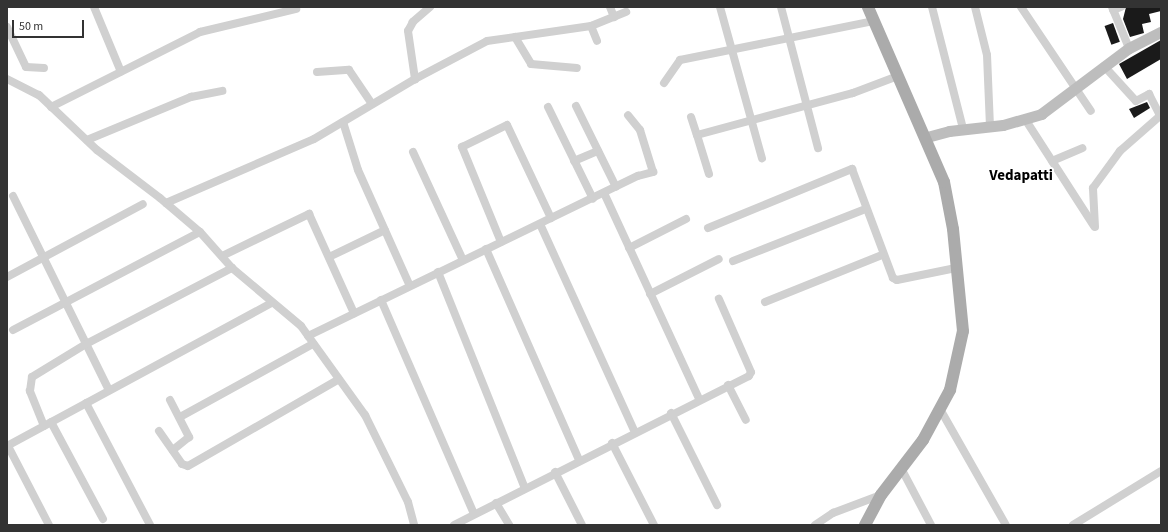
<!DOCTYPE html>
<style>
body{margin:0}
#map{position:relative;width:1168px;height:532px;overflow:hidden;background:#fff;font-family:"Source Sans 3",sans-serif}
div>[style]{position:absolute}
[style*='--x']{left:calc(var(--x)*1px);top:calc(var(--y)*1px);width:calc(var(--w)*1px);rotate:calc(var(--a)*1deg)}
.building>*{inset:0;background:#1a1a1a;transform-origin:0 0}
.street>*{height:8px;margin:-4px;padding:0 4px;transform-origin:4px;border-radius:4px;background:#d0d0d0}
.secondary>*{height:11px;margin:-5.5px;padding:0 5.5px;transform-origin:5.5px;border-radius:5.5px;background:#bdbdbd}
.primary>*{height:12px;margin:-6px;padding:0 6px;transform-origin:6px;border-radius:6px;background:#ababab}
span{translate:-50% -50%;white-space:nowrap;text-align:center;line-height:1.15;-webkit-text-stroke:4px #fff;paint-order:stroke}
.district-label{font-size:15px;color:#000;font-weight:700}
.frame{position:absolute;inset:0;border:8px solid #333;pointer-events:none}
.scale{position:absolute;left:12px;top:20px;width:72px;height:18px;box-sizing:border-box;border:2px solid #333;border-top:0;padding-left:5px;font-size:12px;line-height:14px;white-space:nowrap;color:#333;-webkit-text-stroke:3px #fff;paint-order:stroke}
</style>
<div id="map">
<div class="building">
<div style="clip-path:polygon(1126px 7px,1161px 7px,1161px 11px,1149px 14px,1151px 22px,1142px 24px,1144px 33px,1130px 37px,1123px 19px)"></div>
<div style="left:1113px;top:23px;width:20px;height:9px;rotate:70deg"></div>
<div style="clip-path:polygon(1161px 40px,1161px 59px,1127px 79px,1119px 64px)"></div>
<div style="clip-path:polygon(1147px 102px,1150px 108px,1134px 118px,1129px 109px)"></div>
</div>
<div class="street">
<div style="--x:94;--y:7;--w:70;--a:67.4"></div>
<div style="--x:430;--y:7;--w:23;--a:139"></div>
<div style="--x:413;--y:22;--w:10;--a:119"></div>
<div style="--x:408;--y:31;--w:49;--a:81.7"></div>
<div style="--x:415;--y:79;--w:81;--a:-27.8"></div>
<div style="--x:487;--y:41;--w:105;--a:-8.2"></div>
<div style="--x:591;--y:26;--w:38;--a:-22"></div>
<div style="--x:610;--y:7;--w:11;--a:68"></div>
<div style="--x:720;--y:7;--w:157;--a:74.5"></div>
<div style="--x:781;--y:7;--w:146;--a:75.3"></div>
<div style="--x:932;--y:7;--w:126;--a:75.7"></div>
<div style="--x:975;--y:7;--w:49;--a:76"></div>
<div style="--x:987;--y:55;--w:72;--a:87.6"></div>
<div style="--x:1021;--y:7;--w:125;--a:56.1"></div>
<div style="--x:1112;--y:7;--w:44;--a:67.5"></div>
<div style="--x:1113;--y:10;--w:9;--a:-21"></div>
<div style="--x:591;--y:26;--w:16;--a:68"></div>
<div style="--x:7;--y:27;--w:44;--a:64.6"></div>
<div style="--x:26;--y:67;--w:18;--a:3"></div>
<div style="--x:515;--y:37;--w:31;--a:59"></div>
<div style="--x:531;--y:64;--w:46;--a:5"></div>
<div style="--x:1104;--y:66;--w:47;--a:47.6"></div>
<div style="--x:1136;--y:101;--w:15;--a:-28"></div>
<div style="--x:1149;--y:94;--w:25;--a:63"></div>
<div style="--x:317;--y:72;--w:32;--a:-4"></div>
<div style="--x:349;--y:70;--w:41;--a:55.9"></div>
<div style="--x:7;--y:79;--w:36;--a:27"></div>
<div style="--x:39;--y:95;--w:80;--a:43.5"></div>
<div style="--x:97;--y:150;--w:79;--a:37.3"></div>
<div style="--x:160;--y:198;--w:52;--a:40.4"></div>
<div style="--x:200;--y:232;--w:48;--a:48.4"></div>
<div style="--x:232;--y:268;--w:90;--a:40"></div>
<div style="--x:301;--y:326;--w:110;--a:54.3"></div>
<div style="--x:365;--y:415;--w:97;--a:63.7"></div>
<div style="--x:408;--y:502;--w:24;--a:75"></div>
<div style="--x:664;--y:83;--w:28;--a:-55"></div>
<div style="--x:680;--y:60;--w:197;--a:-11.4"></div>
<div style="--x:576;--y:106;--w:90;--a:63.7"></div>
<div style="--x:51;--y:107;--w:167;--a:-26.7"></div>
<div style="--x:200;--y:32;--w:99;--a:-13.5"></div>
<div style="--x:548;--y:107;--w:102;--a:63.9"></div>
<div style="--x:691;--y:117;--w:19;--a:72"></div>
<div style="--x:1025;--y:119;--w:127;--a:57.2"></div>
<div style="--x:343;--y:122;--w:50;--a:72.6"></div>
<div style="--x:358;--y:170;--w:127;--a:65.9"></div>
<div style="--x:87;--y:140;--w:113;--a:-22.5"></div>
<div style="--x:191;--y:97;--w:32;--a:-11"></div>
<div style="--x:413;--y:152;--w:119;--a:65.2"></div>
<div style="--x:574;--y:161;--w:26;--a:-23"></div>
<div style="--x:1052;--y:161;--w:33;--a:-23"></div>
<div style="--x:709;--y:174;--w:41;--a:-107.1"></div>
<div style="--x:697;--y:135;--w:162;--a:-15.1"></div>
<div style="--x:853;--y:93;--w:48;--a:-20.7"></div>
<div style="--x:604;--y:193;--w:227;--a:65.2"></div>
<div style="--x:13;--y:196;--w:216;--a:63.7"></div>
<div style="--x:166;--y:203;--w:161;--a:-23.4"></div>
<div style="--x:314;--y:139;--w:117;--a:-30.7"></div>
<div style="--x:540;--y:224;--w:229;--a:65.5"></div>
<div style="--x:1095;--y:227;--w:39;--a:-93"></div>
<div style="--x:1093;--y:188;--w:46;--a:-53.9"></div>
<div style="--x:1120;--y:151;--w:55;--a:-41.3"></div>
<div style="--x:708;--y:228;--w:156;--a:-22.3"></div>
<div style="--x:852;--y:169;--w:116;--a:69.4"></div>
<div style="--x:893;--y:278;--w:4;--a:27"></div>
<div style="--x:897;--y:280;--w:60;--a:-11.5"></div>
<div style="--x:501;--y:242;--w:103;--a:-112.3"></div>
<div style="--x:462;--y:147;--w:50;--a:-26.1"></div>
<div style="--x:507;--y:125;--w:103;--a:64.7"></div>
<div style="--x:629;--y:248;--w:64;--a:-27"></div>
<div style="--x:486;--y:249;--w:231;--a:66.2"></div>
<div style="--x:222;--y:256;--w:97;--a:-25.8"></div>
<div style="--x:309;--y:214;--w:109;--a:65.6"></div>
<div style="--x:329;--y:257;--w:62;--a:-25.7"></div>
<div style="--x:733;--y:261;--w:143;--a:-21.4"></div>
<div style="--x:438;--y:272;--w:233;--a:68.1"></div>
<div style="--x:7;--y:277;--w:154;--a:-28.2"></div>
<div style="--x:650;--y:294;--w:77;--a:-26.9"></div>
<div style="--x:381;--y:300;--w:233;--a:66.5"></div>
<div style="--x:765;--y:302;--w:126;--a:-21.9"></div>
<div style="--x:13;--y:330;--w:211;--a:-27.7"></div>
<div style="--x:308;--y:336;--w:367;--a:-25.9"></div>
<div style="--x:638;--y:176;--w:16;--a:-15"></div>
<div style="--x:653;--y:172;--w:44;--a:-107.2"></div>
<div style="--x:640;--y:130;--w:19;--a:-129"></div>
<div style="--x:728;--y:385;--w:39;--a:63"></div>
<div style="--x:170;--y:400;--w:42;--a:62.8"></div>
<div style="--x:189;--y:437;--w:21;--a:141"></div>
<div style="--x:86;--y:403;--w:138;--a:62.3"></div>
<div style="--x:940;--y:409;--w:133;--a:60.4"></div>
<div style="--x:671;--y:413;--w:103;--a:63.4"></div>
<div style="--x:180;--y:417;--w:152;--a:-28.8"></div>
<div style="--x:51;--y:422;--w:110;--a:61.8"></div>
<div style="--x:44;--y:426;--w:38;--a:-112"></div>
<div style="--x:30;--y:391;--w:14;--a:-82"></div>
<div style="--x:32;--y:377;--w:63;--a:-31.4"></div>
<div style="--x:86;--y:344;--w:165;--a:-27.5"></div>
<div style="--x:159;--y:431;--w:40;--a:55.1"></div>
<div style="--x:182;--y:464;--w:6;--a:18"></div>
<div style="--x:188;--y:466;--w:174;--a:-29.9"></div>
<div style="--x:612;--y:443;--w:92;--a:62.9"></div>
<div style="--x:7;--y:446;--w:300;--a:-28.4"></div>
<div style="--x:8;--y:446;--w:89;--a:62.6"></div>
<div style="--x:901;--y:468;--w:64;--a:62.2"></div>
<div style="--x:555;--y:472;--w:59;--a:63"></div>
<div style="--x:496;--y:503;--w:26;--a:59"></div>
<div style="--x:454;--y:525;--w:330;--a:-26.8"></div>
<div style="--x:749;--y:376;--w:4;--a:-63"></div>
<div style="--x:751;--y:372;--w:80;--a:-113.7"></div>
<div style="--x:815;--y:525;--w:22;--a:-34"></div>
<div style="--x:833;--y:513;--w:51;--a:-20.6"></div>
<div style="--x:1073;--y:525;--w:103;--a:-31.5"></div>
</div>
<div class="secondary">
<div style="--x:927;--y:137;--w:23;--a:-15"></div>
<div style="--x:949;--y:131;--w:54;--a:-6.3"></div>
<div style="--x:1003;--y:125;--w:40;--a:-16"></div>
<div style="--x:1041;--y:114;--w:110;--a:-36.9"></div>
<div style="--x:1129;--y:48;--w:36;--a:-27"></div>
</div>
<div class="primary">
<div style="--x:865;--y:525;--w:34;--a:-62"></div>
<div style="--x:881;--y:495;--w:69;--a:-52.6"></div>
<div style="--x:923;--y:440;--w:57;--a:-61.6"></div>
<div style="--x:950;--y:390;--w:60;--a:-77.6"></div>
<div style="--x:963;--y:331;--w:102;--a:-95.6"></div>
<div style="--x:953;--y:229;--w:48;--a:-100.8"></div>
<div style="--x:944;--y:182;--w:191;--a:-113.5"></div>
</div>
<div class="district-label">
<span style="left:1021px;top:176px">Vedapatti</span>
</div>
<div class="frame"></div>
<div class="scale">50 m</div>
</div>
